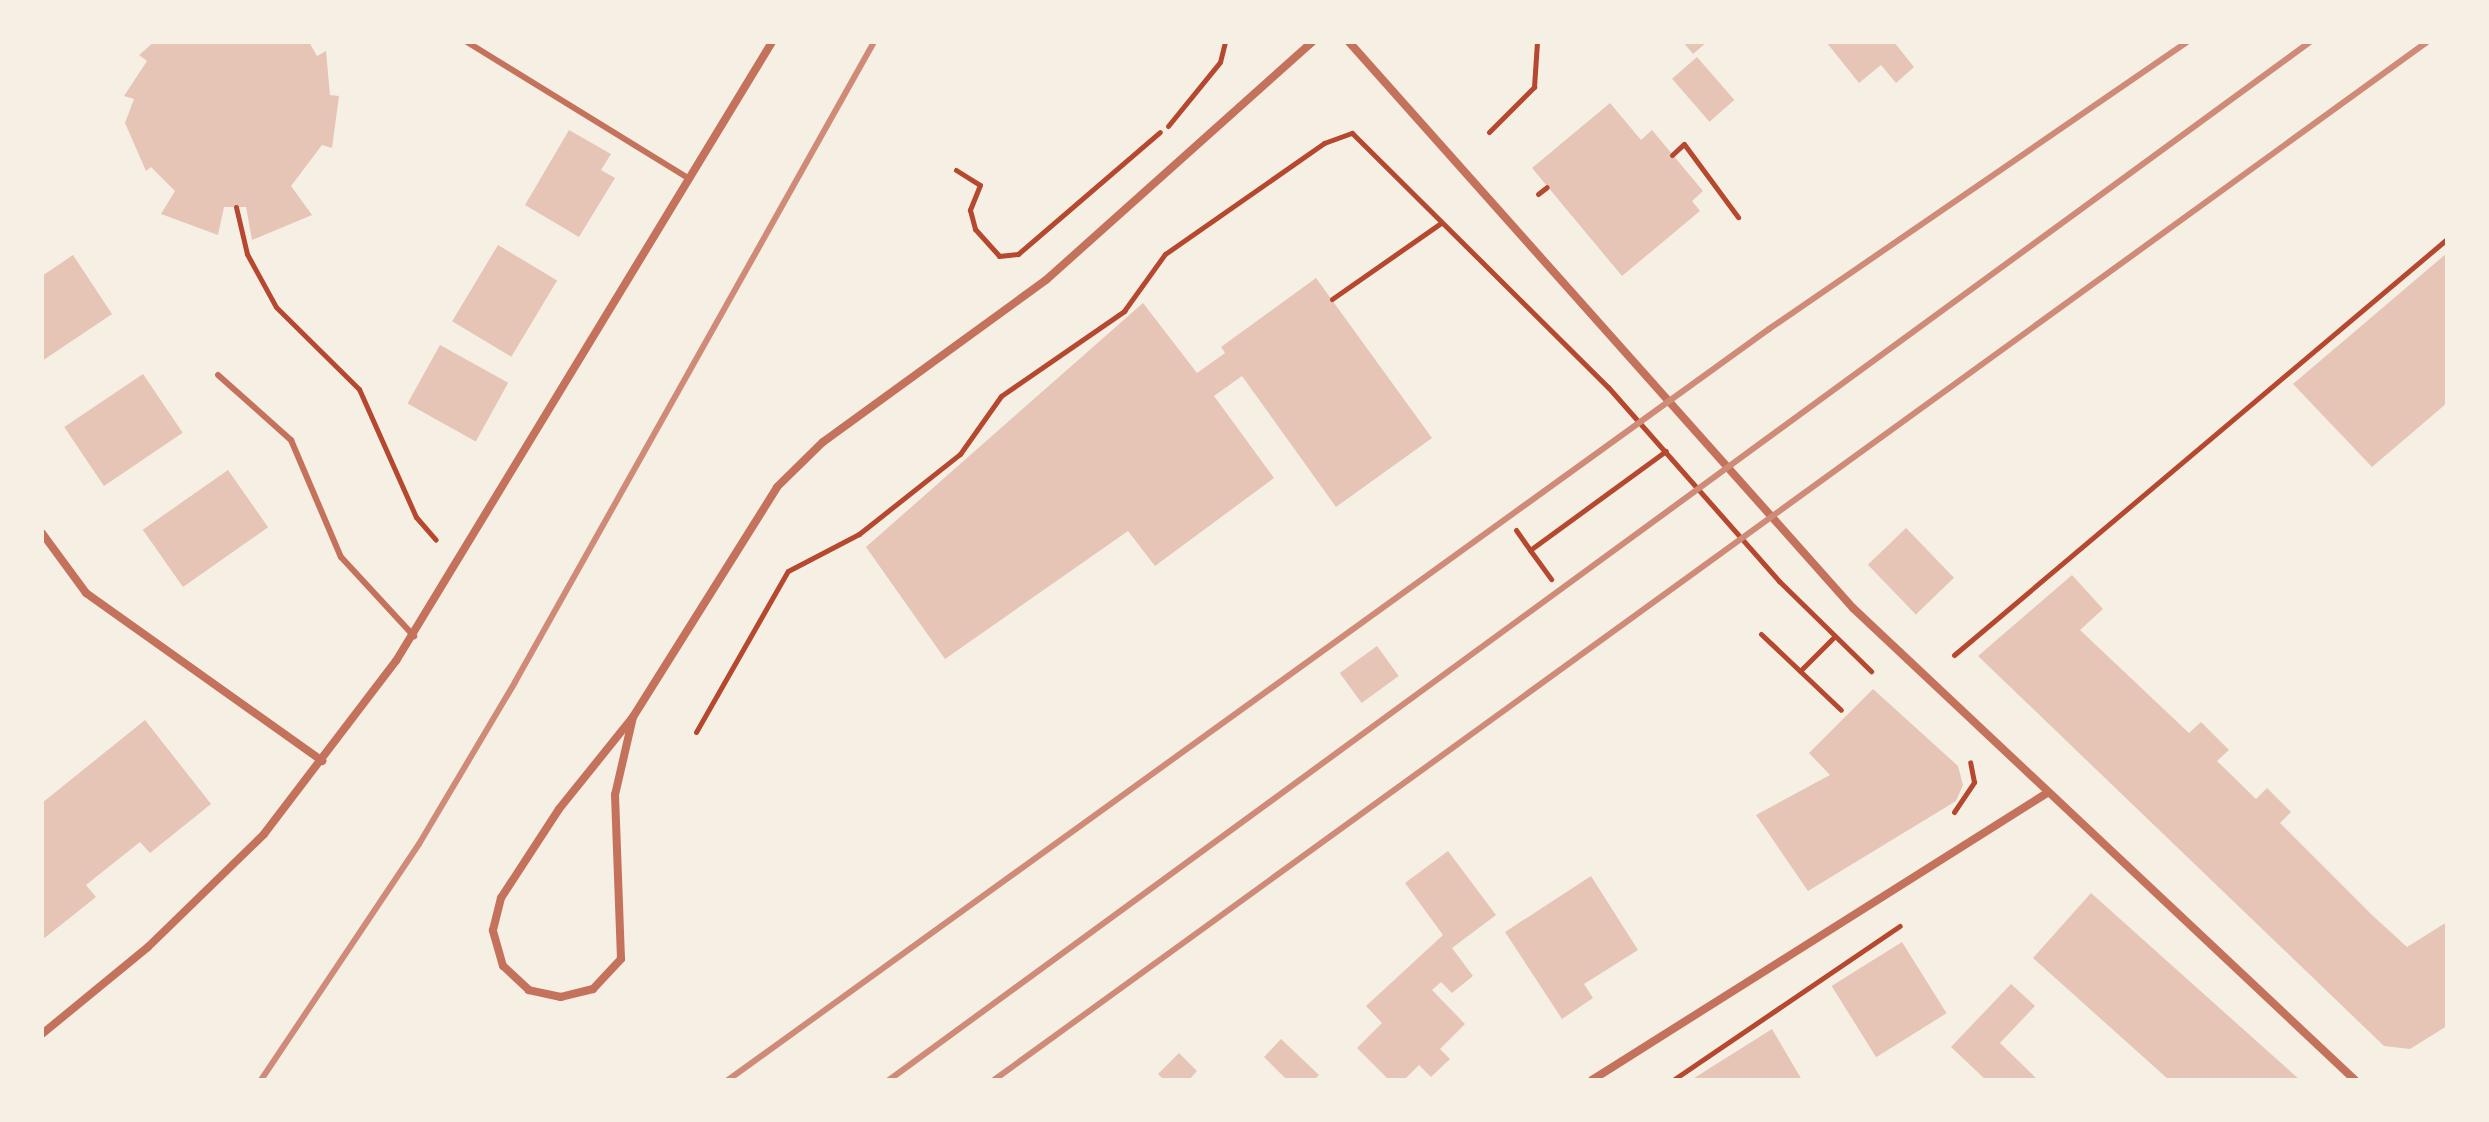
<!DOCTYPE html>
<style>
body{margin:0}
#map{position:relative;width:2489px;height:1122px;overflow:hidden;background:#f6efe4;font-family:"DM Sans",sans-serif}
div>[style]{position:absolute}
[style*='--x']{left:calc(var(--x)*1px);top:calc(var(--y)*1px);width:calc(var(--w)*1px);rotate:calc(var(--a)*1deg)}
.building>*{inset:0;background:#e6c5b7;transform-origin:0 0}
.path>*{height:5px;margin:-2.5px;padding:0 2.5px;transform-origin:2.5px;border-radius:2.5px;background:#b5482f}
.service>*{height:6px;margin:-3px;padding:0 3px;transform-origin:3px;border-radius:3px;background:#c5725c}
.minor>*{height:8px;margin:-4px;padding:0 4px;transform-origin:4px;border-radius:4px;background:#c5725c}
.rail>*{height:6px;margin:-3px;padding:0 3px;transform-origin:3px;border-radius:3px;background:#cf8b77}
span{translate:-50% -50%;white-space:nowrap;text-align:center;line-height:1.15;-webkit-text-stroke:7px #f6efe4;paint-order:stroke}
.frame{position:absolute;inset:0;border:44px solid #f6efe4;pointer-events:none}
</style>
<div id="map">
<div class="building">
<div style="clip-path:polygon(154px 42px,309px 42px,317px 56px,326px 51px,330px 95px,339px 96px,332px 148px,322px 145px,291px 186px,312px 215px,252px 240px,246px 207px,224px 207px,218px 235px,161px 214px,175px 191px,151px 167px,146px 171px,125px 123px,134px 99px,124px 96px,147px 61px,139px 55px)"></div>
<div style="clip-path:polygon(1683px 42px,1707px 42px,1693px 54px)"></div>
<div style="clip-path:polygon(1894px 42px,1914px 67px,1896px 83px,1881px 65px,1859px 83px,1827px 43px)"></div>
<div style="left:1697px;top:57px;width:57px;height:33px;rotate:49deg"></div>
<div style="clip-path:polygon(1610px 103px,1641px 140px,1652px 130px,1703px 191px,1692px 201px,1700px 211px,1622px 276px,1532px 168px)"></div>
<div style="clip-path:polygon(569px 130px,611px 154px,601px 170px,615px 178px,579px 237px,525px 205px)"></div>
<div style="left:498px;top:245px;width:69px;height:89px;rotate:31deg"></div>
<div style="clip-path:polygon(2447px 253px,2447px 403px,2372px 467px,2293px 384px)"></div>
<div style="clip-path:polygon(73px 255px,112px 314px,42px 361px,42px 276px)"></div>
<div style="clip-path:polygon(1316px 278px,1432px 438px,1336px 507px,1242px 376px,1214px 396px,1274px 478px,1155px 566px,1128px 531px,945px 659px,866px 547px,1143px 303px,1197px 373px,1225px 353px,1221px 347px)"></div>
<div style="left:440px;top:345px;width:78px;height:67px;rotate:29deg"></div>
<div style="left:143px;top:374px;width:71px;height:95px;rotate:56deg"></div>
<div style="left:228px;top:470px;width:70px;height:104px;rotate:55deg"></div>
<div style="left:1906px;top:528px;width:69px;height:53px;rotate:46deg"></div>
<div style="clip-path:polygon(2072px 575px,2103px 609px,2080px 630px,2189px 733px,2201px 722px,2229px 750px,2217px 761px,2256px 799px,2267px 788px,2291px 812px,2280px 823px,2372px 915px,2407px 947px,2447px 922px,2447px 1026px,2410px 1049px,2384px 1046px,1978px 656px)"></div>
<div style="left:1377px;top:646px;width:37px;height:46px;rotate:54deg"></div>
<div style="clip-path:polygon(1873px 689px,1958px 766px,1963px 785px,1956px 801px,1808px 891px,1756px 815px,1830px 775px,1809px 753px)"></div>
<div style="clip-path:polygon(145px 720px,211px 804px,150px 853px,140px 842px,86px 885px,96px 897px,42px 940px,42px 803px)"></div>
<div style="clip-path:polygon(1448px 851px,1496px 915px,1452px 948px,1473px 976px,1452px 993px,1441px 982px,1432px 990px,1465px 1024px,1440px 1049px,1450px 1059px,1431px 1077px,1419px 1065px,1404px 1080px,1389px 1080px,1357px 1048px,1382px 1023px,1366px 1006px,1443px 935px,1405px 883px)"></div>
<div style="clip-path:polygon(1591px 876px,1638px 950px,1584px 984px,1593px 998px,1562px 1019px,1505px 932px)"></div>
<div style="clip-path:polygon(2091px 893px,2253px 1038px,2300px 1080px,2169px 1080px,2033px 958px)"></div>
<div style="left:1902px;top:942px;width:84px;height:83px;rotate:58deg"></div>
<div style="clip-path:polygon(2011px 984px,2035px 1006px,2000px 1043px,2038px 1080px,1986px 1080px,1951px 1047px)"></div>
<div style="clip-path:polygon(1772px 1029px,1802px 1080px,1691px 1080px)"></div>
<div style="clip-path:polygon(1281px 1039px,1319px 1075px,1314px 1080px,1287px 1080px,1264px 1057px)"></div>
<div style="clip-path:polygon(1179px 1053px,1197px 1071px,1189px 1080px,1164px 1080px,1158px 1074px)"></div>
</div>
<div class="path">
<div style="--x:1168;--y:126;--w:82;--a:-50.9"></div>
<div style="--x:1220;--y:62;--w:21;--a:-76"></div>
<div style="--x:1489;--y:132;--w:64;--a:-45"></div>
<div style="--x:1534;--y:87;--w:45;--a:-86.2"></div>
<div style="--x:1672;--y:155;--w:16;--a:-43"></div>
<div style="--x:1684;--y:144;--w:91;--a:53.5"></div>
<div style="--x:956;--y:170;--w:28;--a:32"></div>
<div style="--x:980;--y:185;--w:27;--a:112"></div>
<div style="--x:970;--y:210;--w:20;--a:75"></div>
<div style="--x:975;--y:229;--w:36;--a:48"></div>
<div style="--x:999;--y:256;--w:19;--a:-6"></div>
<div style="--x:1018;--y:254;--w:187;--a:-40.7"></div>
<div style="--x:1538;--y:194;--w:11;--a:-38"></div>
<div style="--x:236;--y:207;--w:48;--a:76.8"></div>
<div style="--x:247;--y:254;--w:60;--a:61.3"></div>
<div style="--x:276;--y:307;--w:117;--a:44.7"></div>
<div style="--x:359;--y:389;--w:140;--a:66"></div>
<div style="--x:416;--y:517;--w:30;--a:49"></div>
<div style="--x:1332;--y:299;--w:133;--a:-34.9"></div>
<div style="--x:1516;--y:530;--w:24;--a:55"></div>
<div style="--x:1530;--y:550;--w:168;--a:-36.1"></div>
<div style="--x:1530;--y:550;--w:36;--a:54"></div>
<div style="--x:1761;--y:634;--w:110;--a:43.5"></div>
<div style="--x:1954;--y:655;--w:645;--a:-40.16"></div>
<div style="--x:1800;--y:671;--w:47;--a:-45"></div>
<div style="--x:696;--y:732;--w:185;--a:-60.3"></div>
<div style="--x:788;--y:571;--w:80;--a:-27.5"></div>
<div style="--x:859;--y:534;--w:129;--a:-38.4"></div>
<div style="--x:960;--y:454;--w:71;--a:-54.7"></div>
<div style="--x:1001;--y:396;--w:150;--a:-34.6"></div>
<div style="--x:1124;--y:311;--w:70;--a:-54.3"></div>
<div style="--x:1165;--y:254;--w:194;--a:-34.9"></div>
<div style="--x:1324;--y:143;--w:30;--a:-20"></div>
<div style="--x:1352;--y:133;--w:361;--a:44.8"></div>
<div style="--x:1608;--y:387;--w:259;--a:48.6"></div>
<div style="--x:1779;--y:581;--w:129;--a:44.4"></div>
<div style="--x:1954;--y:812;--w:36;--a:-56"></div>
<div style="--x:1974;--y:782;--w:20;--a:-101"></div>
<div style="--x:1673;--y:1080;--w:274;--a:-34.2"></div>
</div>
<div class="service">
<div style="--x:467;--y:42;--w:259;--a:31.6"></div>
<div style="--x:218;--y:375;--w:98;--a:41.7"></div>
<div style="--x:291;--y:440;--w:127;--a:66.9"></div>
<div style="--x:341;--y:557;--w:108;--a:47.3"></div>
</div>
<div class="minor">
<div style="--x:1349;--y:42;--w:758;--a:48.32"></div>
<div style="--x:1853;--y:608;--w:689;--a:43.24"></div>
<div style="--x:42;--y:533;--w:74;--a:53.7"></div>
<div style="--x:86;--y:593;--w:290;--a:35.4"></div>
<div style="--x:633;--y:717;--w:80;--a:103"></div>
<div style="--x:615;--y:795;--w:164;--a:87.9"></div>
<div style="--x:621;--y:959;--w:41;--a:133"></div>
<div style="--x:593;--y:989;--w:33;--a:166"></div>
<div style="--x:561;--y:997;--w:33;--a:-168"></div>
<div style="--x:529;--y:990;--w:35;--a:-137"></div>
<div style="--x:503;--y:966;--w:37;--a:-106"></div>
<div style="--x:493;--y:930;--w:33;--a:-76"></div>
<div style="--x:501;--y:898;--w:106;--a:-56.9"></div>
<div style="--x:559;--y:809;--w:118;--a:-51.2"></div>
<div style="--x:633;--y:717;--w:271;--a:-57.9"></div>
<div style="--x:777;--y:487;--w:64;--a:-44.4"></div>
<div style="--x:823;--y:442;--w:276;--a:-36"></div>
<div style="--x:1046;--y:280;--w:357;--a:-41.8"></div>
<div style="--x:42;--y:1034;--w:137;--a:-39.4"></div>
<div style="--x:148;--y:947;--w:162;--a:-44.2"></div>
<div style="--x:264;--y:834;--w:218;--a:-52.7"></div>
<div style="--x:396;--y:661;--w:724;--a:-58.72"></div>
<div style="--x:1592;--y:1080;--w:538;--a:-32.24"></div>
</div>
<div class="rail">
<div style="--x:261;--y:1080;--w:284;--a:-56.2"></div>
<div style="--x:419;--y:844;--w:188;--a:-59.3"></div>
<div style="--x:515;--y:682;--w:734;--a:-60.71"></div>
<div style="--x:728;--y:1080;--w:1284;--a:-35.81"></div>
<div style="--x:1769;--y:329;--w:507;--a:-34.47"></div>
<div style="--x:889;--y:1080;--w:1760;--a:-36.15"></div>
<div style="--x:994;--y:1080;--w:1769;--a:-35.92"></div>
</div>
<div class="frame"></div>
</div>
